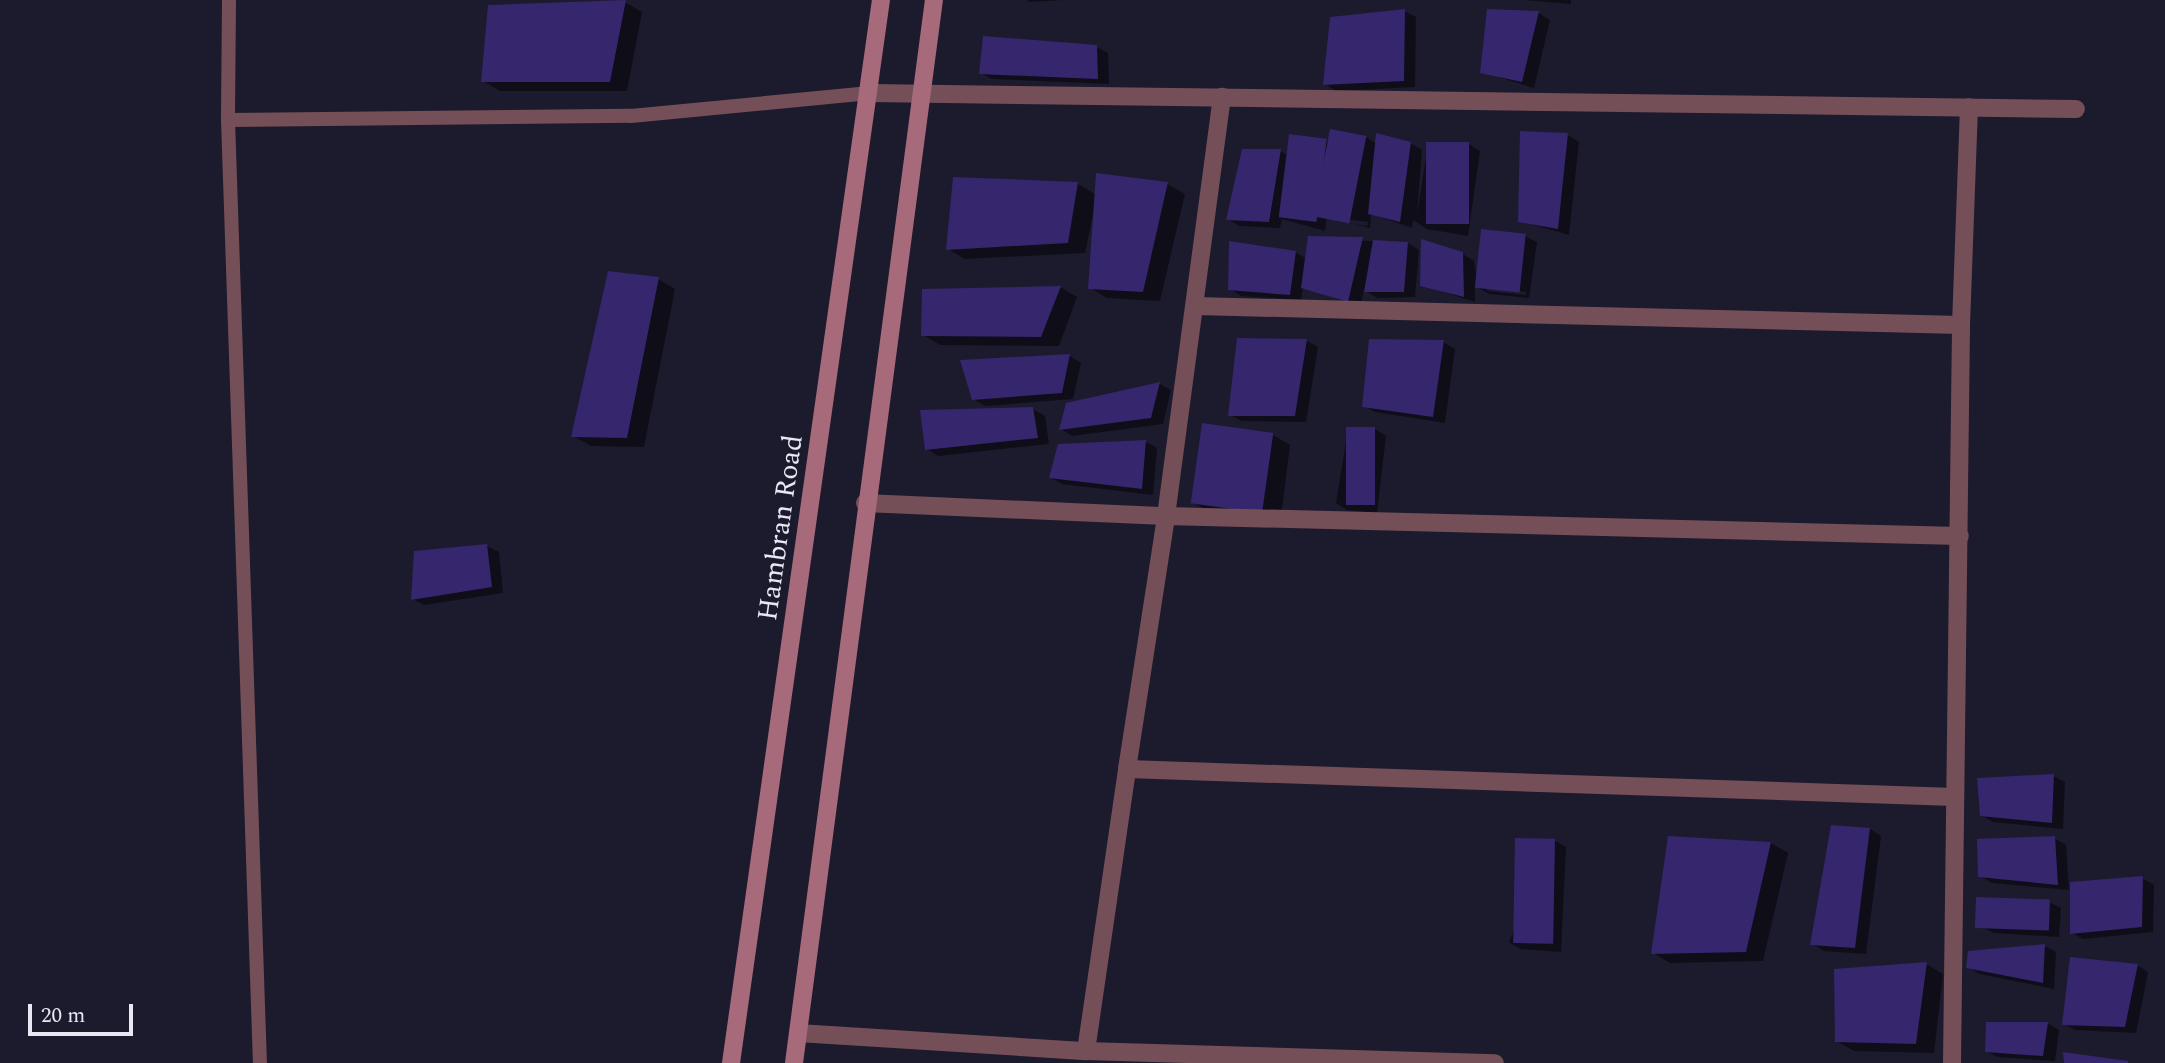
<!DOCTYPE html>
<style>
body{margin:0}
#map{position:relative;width:2165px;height:1063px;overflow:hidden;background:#1c1a2d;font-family:Spectral,serif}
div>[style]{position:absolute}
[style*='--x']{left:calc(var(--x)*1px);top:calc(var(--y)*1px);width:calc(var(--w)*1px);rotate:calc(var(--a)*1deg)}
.shadow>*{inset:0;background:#0007}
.building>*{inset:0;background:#35266e;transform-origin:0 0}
.lane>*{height:14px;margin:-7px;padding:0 7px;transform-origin:7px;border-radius:7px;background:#754f58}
.street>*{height:18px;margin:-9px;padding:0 9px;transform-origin:9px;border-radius:9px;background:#754f58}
.secondary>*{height:18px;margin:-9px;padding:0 9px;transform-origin:9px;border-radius:9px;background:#a76a7a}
span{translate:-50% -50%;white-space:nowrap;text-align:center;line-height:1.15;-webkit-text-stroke:5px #1c1a2d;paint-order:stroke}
.street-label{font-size:28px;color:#e8e8f5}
.scale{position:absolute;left:28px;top:1004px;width:105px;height:32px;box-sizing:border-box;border:4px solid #e8e8f5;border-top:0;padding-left:9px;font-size:21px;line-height:24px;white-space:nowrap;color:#e8e8f5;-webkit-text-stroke:5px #1c1a2d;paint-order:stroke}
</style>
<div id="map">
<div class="shadow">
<div style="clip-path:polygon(1027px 0,1063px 0,1030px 2px)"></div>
<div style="clip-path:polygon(1524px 0,1571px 0,1571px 4px)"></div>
<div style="clip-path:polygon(625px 2px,642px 12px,627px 91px,500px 91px,483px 81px)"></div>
<div style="clip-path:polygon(1489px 10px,1539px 13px,1550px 20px,1534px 88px,1482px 72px)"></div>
<div style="clip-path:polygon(1404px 11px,1416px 17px,1415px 87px,1336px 91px,1325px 84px)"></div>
<div style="clip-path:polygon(1097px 47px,1108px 53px,1109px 84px,992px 79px,981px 73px)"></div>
<div style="clip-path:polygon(1522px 133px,1568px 135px,1579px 142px,1569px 235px,1520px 221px)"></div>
<div style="clip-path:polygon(evenodd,1366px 137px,1377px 144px,1410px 143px,1422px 150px,1417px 215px,1428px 144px,1469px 144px,1480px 151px,1468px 236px,1427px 229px,1413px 220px,1412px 228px,1371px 214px,1370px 228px,1327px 217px,1325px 231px,1282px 219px,1280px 228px,1239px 226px,1228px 219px,1280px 151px,1287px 155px,1326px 141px,1366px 137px,1336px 218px,1368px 222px,1367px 226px,1336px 221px,1336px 218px)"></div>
<div style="clip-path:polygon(1078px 184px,1097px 195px,1167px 184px,1185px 194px,1160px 301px,1107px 298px,1090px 288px,1096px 201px,1085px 253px,965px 259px,948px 249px)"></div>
<div style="clip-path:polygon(evenodd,1525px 236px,1537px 242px,1529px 298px,1489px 294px,1475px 286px,1475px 302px,1422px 285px,1463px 254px,1474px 261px,1477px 283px,1525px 236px,1487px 288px,1526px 292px,1526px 295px,1487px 291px,1487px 288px)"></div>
<div style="clip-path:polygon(1310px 238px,1408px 243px,1419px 250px,1415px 297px,1377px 298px,1364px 290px,1360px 307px,1303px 287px,1301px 300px,1241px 296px,1230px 289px,1295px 252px,1307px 259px)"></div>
<div style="clip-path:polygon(658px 279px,675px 289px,644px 447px,591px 446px,573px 436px)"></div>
<div style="clip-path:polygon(1060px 287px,1077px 297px,1059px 346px,940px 345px,923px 335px)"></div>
<div style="clip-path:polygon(1239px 340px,1307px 341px,1318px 347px,1306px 422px,1242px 421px,1230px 415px)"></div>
<div style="clip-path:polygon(1443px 342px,1455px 349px,1445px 423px,1375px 412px,1364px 406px)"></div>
<div style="clip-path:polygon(1070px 356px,1081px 363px,1073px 399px,985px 406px,973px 399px)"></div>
<div style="clip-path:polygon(1160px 384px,1171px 390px,1163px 424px,1072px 436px,1061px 429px,1067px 404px)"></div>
<div style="clip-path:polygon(1033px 409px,1045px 416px,1049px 444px,938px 456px,927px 449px)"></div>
<div style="clip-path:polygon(1348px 429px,1375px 429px,1386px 436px,1377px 513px,1347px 510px,1336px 503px)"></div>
<div style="clip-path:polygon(1273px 435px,1290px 445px,1281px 517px,1209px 512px,1192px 502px)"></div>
<div style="clip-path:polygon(1146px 442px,1157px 448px,1153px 495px,1062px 484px,1051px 478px)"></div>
<div style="clip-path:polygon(487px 546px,499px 552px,503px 593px,424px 605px,412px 599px)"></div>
<div style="clip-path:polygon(2053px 776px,2065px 782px,2063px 829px,1993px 822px,1981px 815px)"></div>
<div style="clip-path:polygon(1832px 826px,1870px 829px,1881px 836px,1866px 954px,1824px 951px,1812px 944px)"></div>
<div style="clip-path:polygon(1670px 838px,1771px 843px,1788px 853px,1763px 961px,1670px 963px,1653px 953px)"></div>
<div style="clip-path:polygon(2054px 838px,2066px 845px,2069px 890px,1992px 883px,1980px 876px)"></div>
<div style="clip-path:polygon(1554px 840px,1566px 847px,1561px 952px,1520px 949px,1509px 942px)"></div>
<div style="clip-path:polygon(2142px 878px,2154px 885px,2153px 932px,2083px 939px,2072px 933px)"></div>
<div style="clip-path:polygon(2049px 902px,2061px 908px,2059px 937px,1994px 933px,1982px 927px)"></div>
<div style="clip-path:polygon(2045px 946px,2056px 952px,2054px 989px,1980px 974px,1968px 967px)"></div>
<div style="clip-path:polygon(1926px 964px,1943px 974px,1934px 1053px,1854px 1051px,1836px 1041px)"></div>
<div style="clip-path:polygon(2137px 965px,2148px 972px,2136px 1033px,2075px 1030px,2064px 1024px)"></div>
<div style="clip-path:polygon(2047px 1023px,2059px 1030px,2055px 1061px,1998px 1057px,1986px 1051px)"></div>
</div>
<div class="building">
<div style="clip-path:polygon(626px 0,610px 82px,481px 82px,488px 5px)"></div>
<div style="clip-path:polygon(1405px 9px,1404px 81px,1323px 85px,1330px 17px)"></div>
<div style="clip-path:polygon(1487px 9px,1539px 11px,1522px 82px,1480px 73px)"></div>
<div style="clip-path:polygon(983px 36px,1097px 45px,1098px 79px,979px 74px)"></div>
<div style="left:1330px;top:129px;width:37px;height:89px;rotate:11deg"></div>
<div style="clip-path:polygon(1520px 131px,1568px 133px,1558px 229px,1518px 222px)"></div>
<div style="clip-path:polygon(1376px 133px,1411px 142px,1400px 222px,1368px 214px)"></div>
<div style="left:1289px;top:134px;width:38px;height:84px;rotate:7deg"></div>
<div style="left:1426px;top:142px;width:43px;height:82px"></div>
<div style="clip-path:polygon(1242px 149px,1281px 149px,1269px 222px,1226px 220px)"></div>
<div style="clip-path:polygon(1096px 173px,1168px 182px,1143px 292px,1088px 289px)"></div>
<div style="clip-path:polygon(953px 177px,1078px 182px,1068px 243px,946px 250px)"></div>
<div style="left:1481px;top:229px;width:45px;height:59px;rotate:6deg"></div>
<div style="clip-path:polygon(1308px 236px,1363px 237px,1348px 302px,1301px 288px)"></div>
<div style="clip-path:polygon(1421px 239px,1463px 252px,1464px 297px,1420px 286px)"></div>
<div style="clip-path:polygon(1373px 240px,1408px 242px,1404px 292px,1364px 292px)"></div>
<div style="clip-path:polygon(1229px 241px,1296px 251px,1290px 295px,1228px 290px)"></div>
<div style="clip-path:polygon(608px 271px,659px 277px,627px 438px,571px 437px)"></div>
<div style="clip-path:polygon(1061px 286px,1041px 337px,921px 336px,922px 289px)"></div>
<div style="clip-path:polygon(1237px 338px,1307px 339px,1295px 416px,1228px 416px)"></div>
<div style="clip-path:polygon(1369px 339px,1444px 340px,1433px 417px,1362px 407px)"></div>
<div style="clip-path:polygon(1070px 354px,1062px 393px,972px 400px,960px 360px)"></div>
<div style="clip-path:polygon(1160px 382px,1151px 418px,1059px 430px,1066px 403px)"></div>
<div style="clip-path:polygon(1033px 407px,1038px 438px,925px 450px,920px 410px)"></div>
<div style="left:1202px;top:423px;width:72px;height:81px;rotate:8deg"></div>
<div style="left:1346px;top:427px;width:29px;height:78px"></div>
<div style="clip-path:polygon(1146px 440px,1142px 489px,1049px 478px,1058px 444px)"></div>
<div style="clip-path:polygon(487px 544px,492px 587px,411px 600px,414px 551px)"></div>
<div style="clip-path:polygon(2054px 774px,2052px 823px,1980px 816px,1977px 778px)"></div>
<div style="clip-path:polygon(1831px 825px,1870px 828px,1855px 948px,1810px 945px)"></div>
<div style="clip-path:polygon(1668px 836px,1771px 842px,1746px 952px,1651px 954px)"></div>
<div style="clip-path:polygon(2055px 836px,2058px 885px,1978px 877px,1977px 839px)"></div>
<div style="left:1515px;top:838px;width:40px;height:105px;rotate:1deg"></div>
<div style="clip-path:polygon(2143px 876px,2142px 927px,2070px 934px,2070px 882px)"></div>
<div style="left:1976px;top:897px;width:74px;height:31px;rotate:2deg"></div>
<div style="clip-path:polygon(2045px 944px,2043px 983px,1966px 968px,1968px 951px)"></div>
<div style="clip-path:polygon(2070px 957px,2138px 964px,2125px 1027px,2062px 1025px)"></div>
<div style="clip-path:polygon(1927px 962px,1916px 1044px,1835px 1042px,1834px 969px)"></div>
<div style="clip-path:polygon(1986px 1022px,2048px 1022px,2043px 1056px,1985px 1052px)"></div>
<div style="clip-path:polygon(2063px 1052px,2128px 1061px,2128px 1063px,2064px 1063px)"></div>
</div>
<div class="lane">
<div style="--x:229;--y:0;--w:120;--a:90.5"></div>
<div style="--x:228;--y:120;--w:944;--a:88.06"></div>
<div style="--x:228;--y:120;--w:403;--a:-0.6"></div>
<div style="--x:631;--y:116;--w:240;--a:-5.5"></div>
</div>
<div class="street">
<div style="--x:870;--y:93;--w:1206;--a:0.76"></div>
<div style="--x:1196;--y:306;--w:765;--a:1.42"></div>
<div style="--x:865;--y:503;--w:301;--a:2.5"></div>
<div style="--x:1166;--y:516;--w:794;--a:1.44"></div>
<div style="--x:1127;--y:769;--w:256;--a:-81.2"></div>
<div style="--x:1166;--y:516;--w:423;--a:-82.4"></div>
<div style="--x:798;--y:1033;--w:289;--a:3.6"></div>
<div style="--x:1086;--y:1051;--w:409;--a:1.7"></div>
<div style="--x:1086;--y:1051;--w:285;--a:-81.7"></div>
<div style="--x:1127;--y:769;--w:828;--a:1.94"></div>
<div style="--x:1952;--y:1063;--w:738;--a:-89.3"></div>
<div style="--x:1961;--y:325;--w:218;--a:-87.9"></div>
</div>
<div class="secondary">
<div style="--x:731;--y:1063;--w:1074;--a:-81.97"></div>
<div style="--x:794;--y:1063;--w:1072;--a:-82.5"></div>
</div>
<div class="street-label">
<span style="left:781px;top:528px;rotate:-82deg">Hambran Road</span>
</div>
<div class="scale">20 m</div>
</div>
